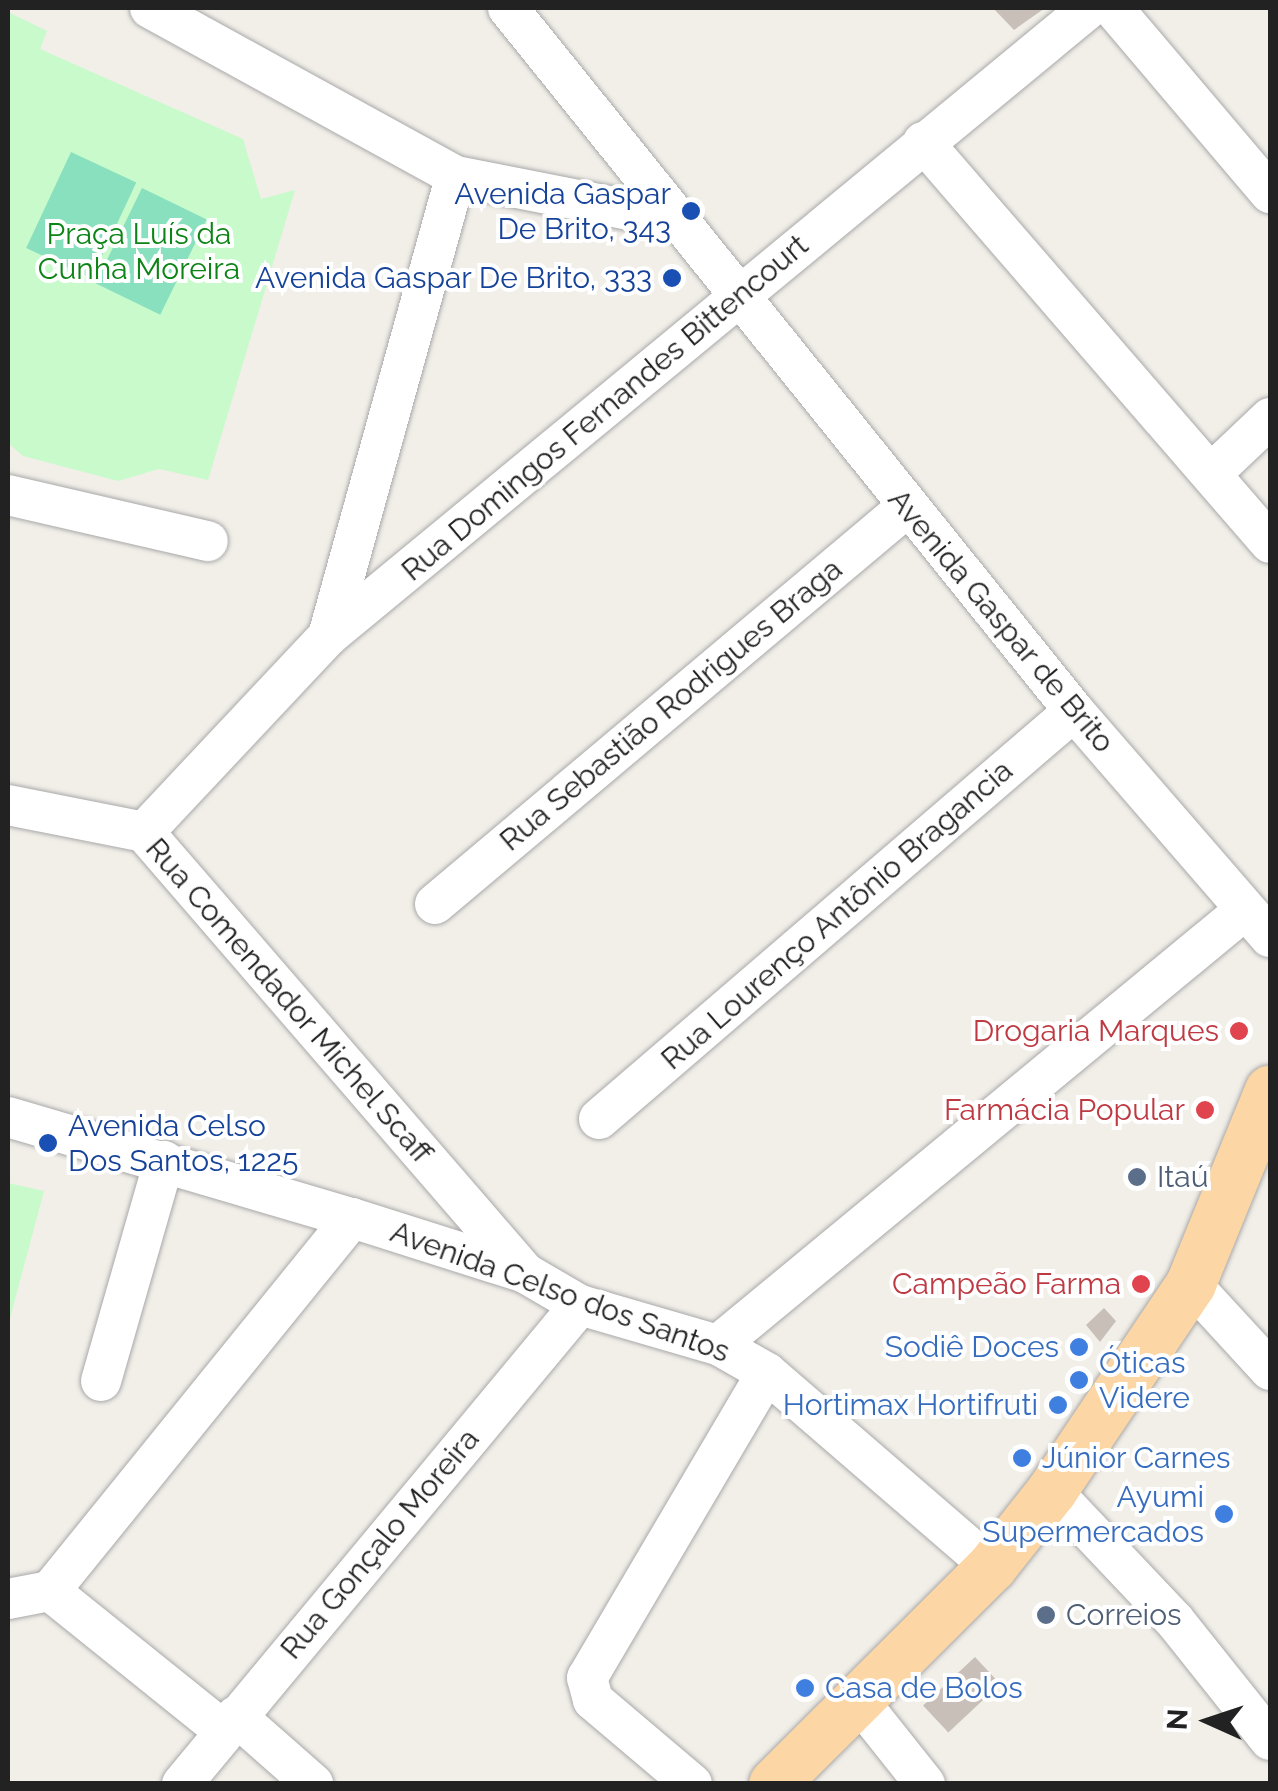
<!DOCTYPE html>
<meta charset="utf-8">
<style>
body{margin:0}
#map{position:relative;width:1278px;height:1791px;overflow:hidden;background:#f2efe9;font-family:Raleway,sans-serif}
div>[style]{position:absolute}
[style*='--x']{left:calc(var(--x)*1px);top:calc(var(--y)*1px);width:calc(var(--w)*1px);rotate:calc(var(--a)*1deg)}
.park>*{inset:0;background:#c8facc}
.pitch>*{inset:0;background:#88e0be;transform-origin:0 0}
.building>*{inset:0;background:#c7bfb8;transform-origin:0 0}
.roads{filter:drop-shadow(0 0 2px #a9a9a9) drop-shadow(0 0 2px #a9a9a9)}
.minor>*{height:40px;margin:-20px;padding:0 20px;transform-origin:20px;border-radius:20px;background:#fff}
.major>*{height:50px;margin:-25px;padding:0 25px;transform-origin:25px;border-radius:25px;background:#fcd6a4}
.dots>*{width:28px;height:28px;translate:-50% -50%;box-sizing:border-box;border:5px solid #fff;border-radius:50%}
span{translate:-50% -50%;white-space:nowrap;text-align:center;line-height:1.15;-webkit-text-stroke:8px #fff;paint-order:stroke}
.transit-label{font-size:30px;color:#164399}
.right{translate:-100% -50%;text-align:right}
.left{translate:0 -50%;text-align:left}
.park-label{font-size:30px;color:#0c8416}
.street-label{font-size:30px;color:#222}
.health-label{font-size:30px;color:#be3a42}
.service-label{font-size:30px;color:#4e5e75}
.shop-label{font-size:30px;color:#366cbe}
.frame{position:absolute;inset:0;border:10px solid #222;pointer-events:none}
.north{position:absolute;left:1158px;top:1671px;width:100px;height:100px;-webkit-text-stroke:8px #fff;paint-order:stroke;rotate:273deg;font-size:28px;font-weight:700;line-height:40px;text-align:center;color:#222}
.north::after{content:'';display:block;margin:auto;width:35px;height:45px;background:#222;clip-path:polygon(50% 0,100% 100%,50% 72%,0 100%)}
</style>
<div id="map">
<div class="park">
<div style="clip-path:polygon(8px 12px,47px 31px,40px 49px,243px 139px,261px 199px,295px 190px,208px 480px,159px 469px,118px 481px,23px 456px,8px 443px)"></div>
<div style="clip-path:polygon(8px 1183px,44px 1191px,8px 1326px)"></div>
</div>
<div class="pitch">
<div style="left:71px;top:152px;width:72px;height:106px;rotate:25deg"></div>
<div style="left:142px;top:188px;width:72px;height:106px;rotate:26deg"></div>
</div>
<div class="building">
<div style="clip-path:polygon(993px 8px,1045px 8px,1014px 30px)"></div>
<div style="clip-path:polygon(1104px 1308px,1116px 1321px,1100px 1342px,1086px 1325px)"></div>
<div style="left:975px;top:1657px;width:37px;height:71px;rotate:47deg"></div>
</div>
<div class="roads">
<div class="minor">
<div style="--x:150;--y:8;--w:349;--a:28.8"></div>
<div style="--x:456;--y:176;--w:219;--a:11.1"></div>
<div style="--x:508;--y:8;--w:903;--a:51.16"></div>
<div style="--x:1074;--y:711;--w:299;--a:49.1"></div>
<div style="--x:1113;--y:8;--w:243;--a:49.7"></div>
<div style="--x:923;--y:142;--w:530;--a:49.13"></div>
<div style="--x:1212;--y:473;--w:80;--a:-43.5"></div>
<div style="--x:8;--y:495;--w:205;--a:13"></div>
<div style="--x:328;--y:636;--w:477;--a:-74.5"></div>
<div style="--x:8;--y:805;--w:139;--a:11.2"></div>
<div style="--x:144;--y:832;--w:583;--a:49.17"></div>
<div style="--x:144;--y:832;--w:269;--a:-46.8"></div>
<div style="--x:328;--y:636;--w:987;--a:-39.53"></div>
<div style="--x:435;--y:904;--w:617;--a:-40.07"></div>
<div style="--x:8;--y:1117;--w:359;--a:16.4"></div>
<div style="--x:352;--y:1218;--w:182;--a:17.6"></div>
<div style="--x:525;--y:1273;--w:64;--a:30.2"></div>
<div style="--x:580;--y:1305;--w:144;--a:16.2"></div>
<div style="--x:718;--y:1345;--w:56;--a:29.7"></div>
<div style="--x:767;--y:1373;--w:297;--a:40.8"></div>
<div style="--x:599;--y:1119;--w:626;--a:-40.66"></div>
<div style="--x:1191;--y:1284;--w:117;--a:47.4"></div>
<div style="--x:718;--y:1345;--w:683;--a:-39.54"></div>
<div style="--x:101;--y:1381;--w:229;--a:-74"></div>
<div style="--x:1052;--y:1491;--w:179;--a:46.6"></div>
<div style="--x:1175;--y:1621;--w:152;--a:51.4"></div>
<div style="--x:50;--y:1591;--w:480;--a:-51"></div>
<div style="--x:8;--y:1599;--w:43;--a:-10.8"></div>
<div style="--x:50;--y:1591;--w:223;--a:38.8"></div>
<div style="--x:859;--y:1701;--w:106;--a:51.5"></div>
<div style="--x:236;--y:1716;--w:103;--a:41.4"></div>
<div style="--x:182;--y:1784;--w:623;--a:-50.28"></div>
<div style="--x:692;--y:1784;--w:130;--a:-139.7"></div>
<div style="--x:593;--y:1700;--w:23;--a:-105"></div>
<div style="--x:587;--y:1678;--w:354;--a:-59.5"></div>
</div>
<div class="major">
<div style="--x:774;--y:1784;--w:308;--a:-44.9"></div>
<div style="--x:992;--y:1567;--w:97;--a:-51.7"></div>
<div style="--x:1052;--y:1491;--w:249;--a:-56.1"></div>
<div style="--x:1191;--y:1284;--w:209;--a:-67.8"></div>
</div>
</div>
<div class="dots">
<div style="left:691px;top:211px;background:#1a4fb4"></div>
<div style="left:672px;top:278px;background:#1a4fb4"></div>
<div style="left:1239px;top:1031px;background:#e0444e"></div>
<div style="left:1205px;top:1110px;background:#e0444e"></div>
<div style="left:48px;top:1143px;background:#1a4fb4"></div>
<div style="left:1137px;top:1177px;background:#5c6f8a"></div>
<div style="left:1141px;top:1284px;background:#e0444e"></div>
<div style="left:1079px;top:1347px;background:#3f7fe0"></div>
<div style="left:1079px;top:1380px;background:#3f7fe0"></div>
<div style="left:1058px;top:1405px;background:#3f7fe0"></div>
<div style="left:1022px;top:1458px;background:#3f7fe0"></div>
<div style="left:1224px;top:1514px;background:#3f7fe0"></div>
<div style="left:1046px;top:1615px;background:#5c6f8a"></div>
<div style="left:805px;top:1688px;background:#3f7fe0"></div>
</div>
<div class="transit-label">
<span class="right" style="left:671px;top:211px">Avenida Gaspar<br>De Brito, 343</span>
<span class="right" style="left:652px;top:278px">Avenida Gaspar De Brito, 333</span>
<span class="left" style="left:68px;top:1143px">Avenida Celso<br>Dos Santos, 1225</span>
</div>
<div class="park-label">
<span style="left:139px;top:251px">Praça Luís da<br>Cunha Moreira</span>
</div>
<div class="street-label">
<span style="left:605px;top:408px;rotate:-40deg">Rua Domingos Fernandes Bittencourt</span>
<span style="left:1001px;top:621px;rotate:50deg">Avenida Gaspar de Brito</span>
<span style="left:671px;top:705px;rotate:-40deg">Rua Sebastião Rodrigues Braga</span>
<span style="left:837px;top:915px;rotate:-41deg">Rua Lourenço Antônio Bragancia</span>
<span style="left:289px;top:1001px;rotate:49deg">Rua Comendador Michel Scaff</span>
<span style="left:560px;top:1292px;rotate:20deg">Avenida Celso dos Santos</span>
<span style="left:380px;top:1544px;rotate:-50deg">Rua Gonçalo Moreira</span>
</div>
<div class="health-label">
<span class="right" style="left:1219px;top:1031px">Drogaria Marques</span>
<span class="right" style="left:1185px;top:1110px">Farmácia Popular</span>
<span class="right" style="left:1121px;top:1284px">Campeão Farma</span>
</div>
<div class="service-label">
<span class="left" style="left:1157px;top:1177px">Itaú</span>
<span class="left" style="left:1066px;top:1615px">Correios</span>
</div>
<div class="shop-label">
<span class="right" style="left:1059px;top:1347px">Sodiê Doces</span>
<span class="left" style="left:1099px;top:1380px">Óticas<br>Videre</span>
<span class="right" style="left:1038px;top:1405px">Hortimax Hortifruti</span>
<span class="left" style="left:1042px;top:1458px">Júnior Carnes</span>
<span class="right" style="left:1204px;top:1514px">Ayumi<br>Supermercados</span>
<span class="left" style="left:825px;top:1688px">Casa de Bolos</span>
</div>
<div class="frame"></div>
<div class="north">N</div>
</div>
